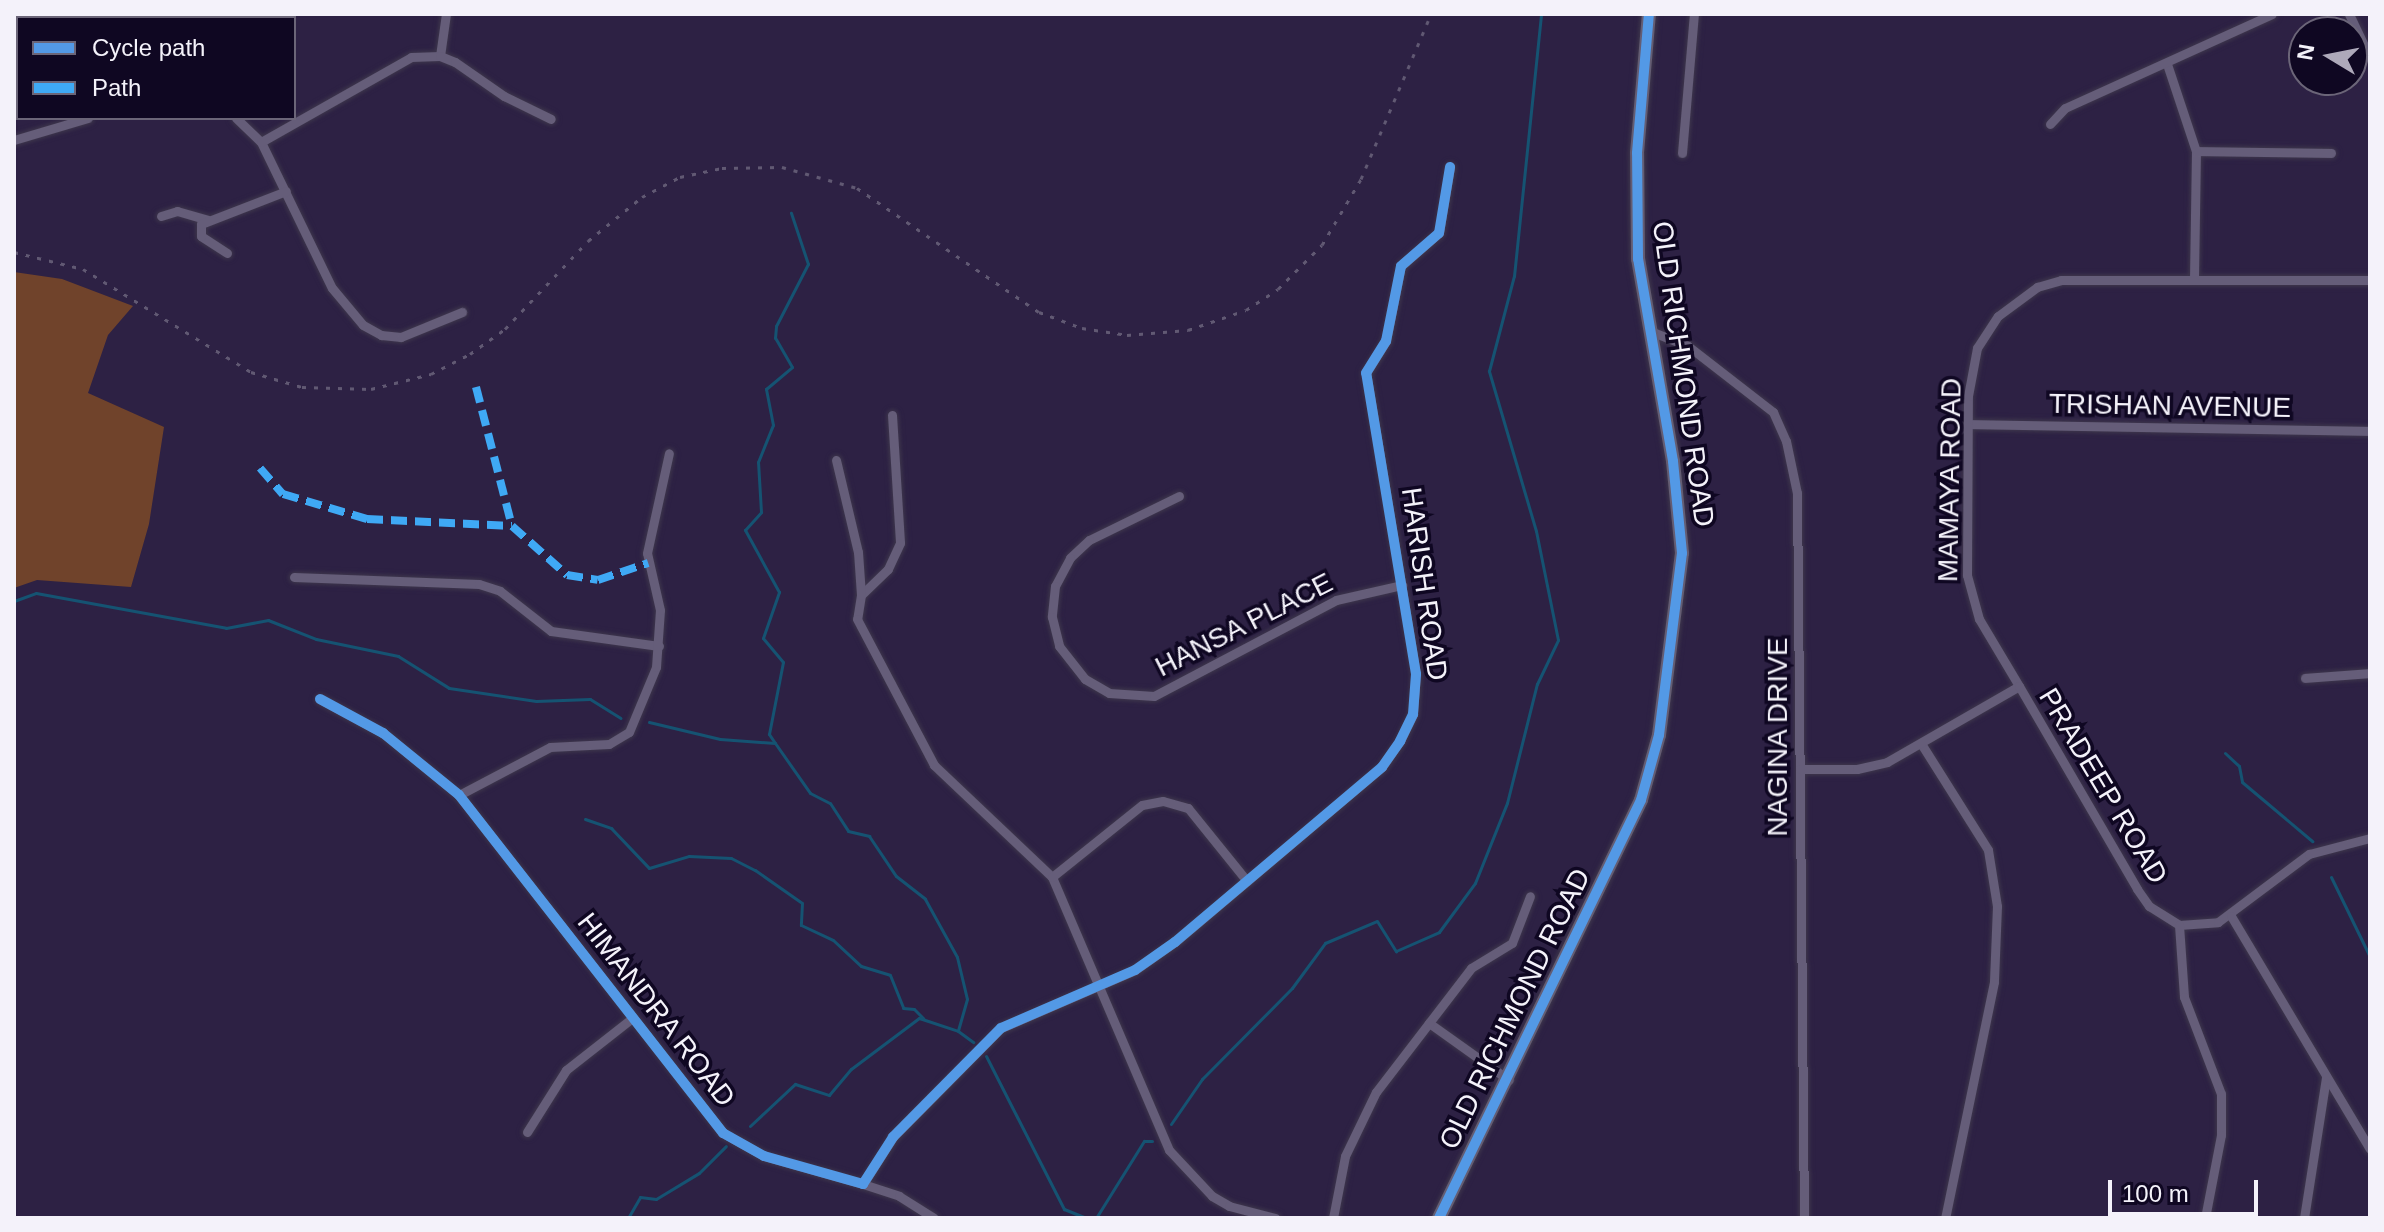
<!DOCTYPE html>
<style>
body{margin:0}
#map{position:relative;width:2384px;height:1232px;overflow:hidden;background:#2d2144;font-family:Helvetica,sans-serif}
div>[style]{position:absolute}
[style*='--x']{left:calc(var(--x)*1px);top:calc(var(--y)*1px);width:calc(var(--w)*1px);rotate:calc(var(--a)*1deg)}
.forest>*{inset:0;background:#70432b}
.stream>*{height:3px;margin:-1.5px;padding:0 1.5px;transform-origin:1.5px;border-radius:1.5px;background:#155372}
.roads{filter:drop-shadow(0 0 2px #3e374c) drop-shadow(0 0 2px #3e374c)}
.street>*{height:9px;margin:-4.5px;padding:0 4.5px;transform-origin:4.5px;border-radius:4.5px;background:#655d79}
.secondary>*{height:14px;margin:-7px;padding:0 7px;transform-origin:7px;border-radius:7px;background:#645d73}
.rail>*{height:3px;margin-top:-1.5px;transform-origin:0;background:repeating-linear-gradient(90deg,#615973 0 4px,transparent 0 12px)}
.quiet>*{height:8px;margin-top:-4px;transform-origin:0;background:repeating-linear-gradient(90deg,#3fa9f5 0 16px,transparent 0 24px)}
.cycleway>*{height:10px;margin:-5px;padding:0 5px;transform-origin:5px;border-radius:5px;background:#5399e6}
span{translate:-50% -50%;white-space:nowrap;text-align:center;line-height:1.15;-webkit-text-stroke:7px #0f0722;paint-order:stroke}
.street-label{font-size:28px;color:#f4f2fa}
.frame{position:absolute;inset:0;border:16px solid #f4f2fa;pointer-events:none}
.legend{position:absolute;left:16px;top:16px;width:280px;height:104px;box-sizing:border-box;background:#0f0722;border:2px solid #6b6578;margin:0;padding:10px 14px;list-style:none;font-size:24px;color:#f4f2fa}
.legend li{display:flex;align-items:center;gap:16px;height:40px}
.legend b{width:40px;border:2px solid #6b6578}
.north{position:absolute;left:2288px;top:16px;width:80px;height:80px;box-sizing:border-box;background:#0f0722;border:2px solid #6b6578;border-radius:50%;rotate:280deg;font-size:22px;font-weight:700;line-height:32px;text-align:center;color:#f4f2fa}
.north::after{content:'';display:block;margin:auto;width:28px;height:36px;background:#aea9ba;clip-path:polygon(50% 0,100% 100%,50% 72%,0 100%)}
.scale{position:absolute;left:2108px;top:1180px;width:150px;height:36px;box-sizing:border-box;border:4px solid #f4f2fa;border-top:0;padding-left:10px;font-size:24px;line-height:28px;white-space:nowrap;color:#f4f2fa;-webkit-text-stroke:6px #0f0722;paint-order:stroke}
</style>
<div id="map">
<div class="forest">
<div style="clip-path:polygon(14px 272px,62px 279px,133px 306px,108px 335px,88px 393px,164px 427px,149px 524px,131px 587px,37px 580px,14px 588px)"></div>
</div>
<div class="stream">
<div style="--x:14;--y:601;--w:23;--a:-20"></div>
<div style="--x:36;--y:593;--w:193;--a:10.4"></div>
<div style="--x:226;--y:628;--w:43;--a:-10.8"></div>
<div style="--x:268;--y:620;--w:52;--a:21.6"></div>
<div style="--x:316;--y:639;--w:84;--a:11.7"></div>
<div style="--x:398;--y:656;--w:60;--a:32.1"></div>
<div style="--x:449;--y:688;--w:88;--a:8.5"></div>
<div style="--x:536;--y:701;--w:54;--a:-2.1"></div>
<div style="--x:590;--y:699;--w:36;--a:32"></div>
<div style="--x:649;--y:722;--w:73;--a:13.5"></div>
<div style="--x:720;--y:739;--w:55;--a:4.2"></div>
<div style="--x:775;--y:743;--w:61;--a:55"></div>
<div style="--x:810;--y:793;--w:22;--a:27"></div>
<div style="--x:830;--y:803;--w:33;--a:57"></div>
<div style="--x:848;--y:831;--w:22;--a:13"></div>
<div style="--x:869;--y:836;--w:48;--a:56"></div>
<div style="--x:896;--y:876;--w:37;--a:38"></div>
<div style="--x:925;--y:899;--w:66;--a:61.1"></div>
<div style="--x:957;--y:957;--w:43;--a:76.6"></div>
<div style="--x:967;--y:999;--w:33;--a:106"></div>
<div style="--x:958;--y:1031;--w:19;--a:36"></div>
<div style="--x:775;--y:743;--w:11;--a:-124"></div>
<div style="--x:769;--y:734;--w:73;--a:-79"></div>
<div style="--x:783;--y:662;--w:31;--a:-130"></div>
<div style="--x:763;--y:638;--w:49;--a:-70.8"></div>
<div style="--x:779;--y:592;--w:71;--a:-118.7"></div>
<div style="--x:745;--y:530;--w:24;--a:-48"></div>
<div style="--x:761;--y:512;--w:50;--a:-93.4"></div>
<div style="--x:758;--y:462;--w:40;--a:-68"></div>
<div style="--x:773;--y:425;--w:37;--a:-101"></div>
<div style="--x:766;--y:389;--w:34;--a:-40"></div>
<div style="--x:792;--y:367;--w:34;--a:-120"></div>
<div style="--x:775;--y:338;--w:12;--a:-85"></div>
<div style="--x:776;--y:326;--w:70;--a:-62.7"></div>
<div style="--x:808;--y:264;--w:54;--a:-108.4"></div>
<div style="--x:2225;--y:753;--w:19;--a:43"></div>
<div style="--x:2239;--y:766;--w:16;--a:79"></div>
<div style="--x:2242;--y:782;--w:92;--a:40.1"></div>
<div style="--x:585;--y:819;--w:28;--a:19"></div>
<div style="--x:611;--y:828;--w:55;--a:46.5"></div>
<div style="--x:649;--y:868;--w:42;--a:-16.7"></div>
<div style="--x:689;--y:856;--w:42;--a:2.7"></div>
<div style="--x:731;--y:858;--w:27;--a:27"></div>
<div style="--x:755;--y:870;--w:57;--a:35.1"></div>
<div style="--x:802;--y:903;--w:22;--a:93"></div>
<div style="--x:801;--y:925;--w:35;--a:25"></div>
<div style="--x:833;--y:940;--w:38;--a:43"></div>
<div style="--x:861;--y:966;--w:30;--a:17"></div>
<div style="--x:890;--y:975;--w:35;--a:68"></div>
<div style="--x:903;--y:1008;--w:11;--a:5"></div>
<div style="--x:914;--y:1009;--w:13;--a:45"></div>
<div style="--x:2331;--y:877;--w:89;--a:64"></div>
<div style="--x:986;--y:1056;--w:172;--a:63"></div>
<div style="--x:1064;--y:1209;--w:24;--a:22"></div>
<div style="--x:1171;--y:1124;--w:55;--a:-55.4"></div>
<div style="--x:1202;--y:1079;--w:128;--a:-45.3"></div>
<div style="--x:1292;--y:988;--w:56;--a:-53.7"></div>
<div style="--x:1325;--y:943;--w:56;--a:-22.9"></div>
<div style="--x:1377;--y:921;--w:36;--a:58"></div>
<div style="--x:1396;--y:951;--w:47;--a:-23.8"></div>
<div style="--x:1439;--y:932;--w:61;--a:-53.7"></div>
<div style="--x:1475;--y:883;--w:86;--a:-68.2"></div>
<div style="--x:1507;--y:803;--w:123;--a:-75.9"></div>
<div style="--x:1537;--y:684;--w:49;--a:-64.5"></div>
<div style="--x:1558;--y:640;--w:111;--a:-101.4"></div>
<div style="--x:1536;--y:531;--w:167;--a:-106.4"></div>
<div style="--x:1489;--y:371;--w:98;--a:-75.3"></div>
<div style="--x:1514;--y:276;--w:263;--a:-84.1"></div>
<div style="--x:750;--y:1126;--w:62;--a:-43"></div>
<div style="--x:795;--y:1084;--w:36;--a:18"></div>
<div style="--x:829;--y:1095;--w:34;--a:-50"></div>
<div style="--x:851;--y:1069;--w:85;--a:-36.9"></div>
<div style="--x:919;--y:1018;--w:41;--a:18.4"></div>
<div style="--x:628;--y:1218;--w:24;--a:-60"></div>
<div style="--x:640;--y:1197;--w:16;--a:7"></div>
<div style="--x:656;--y:1199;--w:50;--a:-31.2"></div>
<div style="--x:699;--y:1173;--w:38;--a:-45"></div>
<div style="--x:1096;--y:1218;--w:91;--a:-58.1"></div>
<div style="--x:1144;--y:1141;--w:8;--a:0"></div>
</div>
<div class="roads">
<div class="street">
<div style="--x:132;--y:14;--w:4;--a:63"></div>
<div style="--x:2349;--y:14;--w:49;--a:64.5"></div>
<div style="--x:440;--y:56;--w:42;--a:-81.9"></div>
<div style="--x:2167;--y:64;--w:92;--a:71.6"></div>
<div style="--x:2196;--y:151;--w:127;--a:90.9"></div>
<div style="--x:236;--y:118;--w:35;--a:44"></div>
<div style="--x:261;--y:142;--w:162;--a:64.1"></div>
<div style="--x:332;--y:288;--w:48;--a:50"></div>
<div style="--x:363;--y:325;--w:21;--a:29"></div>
<div style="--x:381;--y:335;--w:20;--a:6"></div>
<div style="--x:401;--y:337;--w:66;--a:-22.3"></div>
<div style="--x:2050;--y:124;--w:22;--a:-47"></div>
<div style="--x:2065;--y:108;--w:227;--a:-24.4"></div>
<div style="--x:14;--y:140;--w:77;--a:-16.6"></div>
<div style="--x:261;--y:142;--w:172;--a:-29.5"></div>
<div style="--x:411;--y:57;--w:29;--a:-2"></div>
<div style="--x:440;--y:56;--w:16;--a:22"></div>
<div style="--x:455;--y:62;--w:60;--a:34.8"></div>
<div style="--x:504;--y:96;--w:52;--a:26.1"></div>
<div style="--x:2196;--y:151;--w:135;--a:0.8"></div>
<div style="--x:1682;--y:153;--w:140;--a:-85.1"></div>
<div style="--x:161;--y:216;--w:17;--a:-17"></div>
<div style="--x:177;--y:211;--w:32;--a:16"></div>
<div style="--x:227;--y:253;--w:31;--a:-147"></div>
<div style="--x:201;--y:236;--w:12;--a:-90"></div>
<div style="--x:201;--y:224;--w:91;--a:-21.2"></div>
<div style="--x:1650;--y:331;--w:41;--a:21.5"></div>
<div style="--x:1688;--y:346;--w:108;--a:37.8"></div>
<div style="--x:1773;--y:412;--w:32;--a:66"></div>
<div style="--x:1786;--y:441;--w:53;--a:78.1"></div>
<div style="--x:1797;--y:493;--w:725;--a:89.45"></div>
<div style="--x:892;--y:415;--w:128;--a:86.4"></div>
<div style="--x:900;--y:543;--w:29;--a:115"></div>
<div style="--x:888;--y:569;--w:37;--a:136"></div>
<div style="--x:861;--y:595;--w:24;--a:99"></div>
<div style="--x:857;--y:619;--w:165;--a:62.2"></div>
<div style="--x:934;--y:765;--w:163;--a:43.5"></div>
<div style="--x:1052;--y:877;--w:297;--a:66.8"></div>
<div style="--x:1169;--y:1150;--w:63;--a:46.9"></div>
<div style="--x:1212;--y:1196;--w:20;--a:30"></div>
<div style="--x:1229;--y:1206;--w:48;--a:14.6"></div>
<div style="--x:1968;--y:424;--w:402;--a:1"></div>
<div style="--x:836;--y:460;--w:95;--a:76.6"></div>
<div style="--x:858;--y:552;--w:43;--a:86"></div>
<div style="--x:1179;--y:496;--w:100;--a:153.9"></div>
<div style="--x:1089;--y:540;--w:26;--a:137"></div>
<div style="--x:1070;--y:558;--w:32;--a:118"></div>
<div style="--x:1055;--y:586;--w:31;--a:96"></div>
<div style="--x:1052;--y:617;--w:30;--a:76"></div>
<div style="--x:1059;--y:646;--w:42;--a:51.8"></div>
<div style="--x:1085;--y:679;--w:28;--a:30"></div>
<div style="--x:1109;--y:693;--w:45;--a:3.8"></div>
<div style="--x:1154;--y:696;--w:206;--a:-27.8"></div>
<div style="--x:1336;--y:600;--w:68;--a:-12.8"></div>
<div style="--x:294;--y:577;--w:185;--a:2.2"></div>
<div style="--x:479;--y:584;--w:22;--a:18"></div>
<div style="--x:500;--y:591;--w:65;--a:38.1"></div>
<div style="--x:551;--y:631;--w:109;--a:7.9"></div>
<div style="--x:2305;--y:678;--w:65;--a:-4.4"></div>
<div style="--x:2019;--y:686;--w:78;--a:-120.8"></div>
<div style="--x:1979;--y:619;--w:46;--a:-105.3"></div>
<div style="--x:1967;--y:575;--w:179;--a:-89.7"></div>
<div style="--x:1968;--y:396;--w:49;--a:-79.4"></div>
<div style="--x:1977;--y:348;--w:38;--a:-57"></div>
<div style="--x:1998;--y:316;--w:49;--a:-36.6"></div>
<div style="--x:2037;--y:287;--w:25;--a:-16"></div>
<div style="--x:2061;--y:280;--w:309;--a:0"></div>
<div style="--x:320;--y:699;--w:72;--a:28.4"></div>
<div style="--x:383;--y:733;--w:98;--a:39.2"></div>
<div style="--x:459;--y:795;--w:429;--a:52"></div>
<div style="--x:723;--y:1133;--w:47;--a:29.3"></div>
<div style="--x:764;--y:1156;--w:103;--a:15.8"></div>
<div style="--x:863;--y:1184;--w:56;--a:-57.4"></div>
<div style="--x:893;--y:1137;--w:153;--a:-45.3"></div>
<div style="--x:1001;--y:1028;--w:146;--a:-23.4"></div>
<div style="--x:1135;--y:970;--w:49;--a:-35"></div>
<div style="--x:1175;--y:942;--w:271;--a:-40.2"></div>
<div style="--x:1382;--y:767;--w:32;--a:-55"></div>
<div style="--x:1400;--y:741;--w:30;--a:-64"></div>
<div style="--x:1413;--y:714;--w:40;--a:-85.7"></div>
<div style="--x:1416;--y:674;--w:305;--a:-99.4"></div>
<div style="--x:1366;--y:373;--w:38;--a:-58"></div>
<div style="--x:1386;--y:341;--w:76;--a:-78.7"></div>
<div style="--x:1401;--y:266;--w:50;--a:-41"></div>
<div style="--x:1439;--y:233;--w:67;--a:-80.5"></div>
<div style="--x:1922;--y:745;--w:124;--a:57.8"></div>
<div style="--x:1988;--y:850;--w:57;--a:80.9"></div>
<div style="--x:1997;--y:906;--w:76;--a:92.3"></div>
<div style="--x:1994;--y:982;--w:241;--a:101.7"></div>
<div style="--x:1800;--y:769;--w:57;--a:0"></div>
<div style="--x:1857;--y:769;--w:31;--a:-13"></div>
<div style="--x:1887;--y:762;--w:152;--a:-29.9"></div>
<div style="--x:2019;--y:686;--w:235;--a:59.8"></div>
<div style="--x:2137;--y:889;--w:21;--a:55"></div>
<div style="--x:2149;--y:906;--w:36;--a:32"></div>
<div style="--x:2179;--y:925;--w:39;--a:-4"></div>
<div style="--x:2218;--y:922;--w:114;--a:-36.8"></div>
<div style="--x:2309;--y:854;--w:63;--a:-14.7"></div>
<div style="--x:459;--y:795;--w:103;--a:-27.8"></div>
<div style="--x:550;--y:747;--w:59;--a:-2.9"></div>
<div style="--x:609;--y:744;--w:23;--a:-31"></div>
<div style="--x:629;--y:732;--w:70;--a:-67.4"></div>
<div style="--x:656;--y:667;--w:57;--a:-86"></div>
<div style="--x:660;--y:610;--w:58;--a:-102.8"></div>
<div style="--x:647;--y:553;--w:102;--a:-77.6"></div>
<div style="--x:1052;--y:877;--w:115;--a:-38.7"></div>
<div style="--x:1142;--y:805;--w:21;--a:-11"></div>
<div style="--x:1163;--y:801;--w:26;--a:16"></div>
<div style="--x:1188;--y:808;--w:94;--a:51.1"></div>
<div style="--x:2231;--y:916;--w:271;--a:59.2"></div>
<div style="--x:2179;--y:925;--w:72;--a:86"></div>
<div style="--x:2184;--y:997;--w:104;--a:69.1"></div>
<div style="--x:2221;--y:1094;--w:41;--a:90"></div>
<div style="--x:2221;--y:1135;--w:85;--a:100.9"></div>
<div style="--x:1429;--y:1023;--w:98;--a:35.5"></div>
<div style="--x:527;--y:1132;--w:73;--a:-57.8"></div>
<div style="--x:566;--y:1070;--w:83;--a:-38.1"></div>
<div style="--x:863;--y:1184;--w:38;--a:18"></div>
<div style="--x:899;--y:1196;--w:41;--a:32.2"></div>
<div style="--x:1333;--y:1218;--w:63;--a:-79"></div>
<div style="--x:1345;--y:1156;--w:71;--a:-64.2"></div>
<div style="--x:1376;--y:1092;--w:156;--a:-52.5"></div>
<div style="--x:1471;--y:968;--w:48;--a:-31.4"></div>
<div style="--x:1512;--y:943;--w:50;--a:-69"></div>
<div style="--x:2304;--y:1218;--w:143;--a:-81.1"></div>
</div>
<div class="secondary">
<div style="--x:1439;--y:1218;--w:464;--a:-64.2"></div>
<div style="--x:1641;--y:800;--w:67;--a:-74.5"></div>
<div style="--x:1659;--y:735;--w:183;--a:-82.8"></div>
<div style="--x:1682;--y:553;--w:92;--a:-95.6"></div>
<div style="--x:1673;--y:461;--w:205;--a:-99.8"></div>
<div style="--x:1638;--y:259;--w:106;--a:-90.5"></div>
<div style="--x:1637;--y:153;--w:140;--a:-85.1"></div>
</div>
</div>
<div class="rail">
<div style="--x:14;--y:252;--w:71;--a:13.8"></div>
<div style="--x:83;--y:269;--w:197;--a:31.5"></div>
<div style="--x:251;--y:372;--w:53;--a:16.4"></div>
<div style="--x:302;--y:387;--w:69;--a:1.7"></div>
<div style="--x:371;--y:389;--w:62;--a:-14"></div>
<div style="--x:431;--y:374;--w:44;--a:-27.1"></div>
<div style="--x:470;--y:354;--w:43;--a:-35.5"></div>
<div style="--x:505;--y:329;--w:121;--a:-46.7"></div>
<div style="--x:588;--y:241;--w:70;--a:-39.2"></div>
<div style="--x:642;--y:197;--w:43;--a:-27.8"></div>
<div style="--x:680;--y:177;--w:43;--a:-12.1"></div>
<div style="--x:722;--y:168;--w:60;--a:-1"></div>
<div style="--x:782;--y:167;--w:78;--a:15.6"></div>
<div style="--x:857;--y:188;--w:220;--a:34.3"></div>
<div style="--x:1039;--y:312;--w:46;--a:20.4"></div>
<div style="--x:1082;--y:328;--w:46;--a:8.8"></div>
<div style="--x:1127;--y:335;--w:61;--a:-4.7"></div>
<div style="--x:1188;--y:330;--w:61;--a:-19"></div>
<div style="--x:1246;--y:310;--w:38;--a:-33"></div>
<div style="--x:1278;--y:289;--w:62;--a:-45"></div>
<div style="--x:1322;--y:245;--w:77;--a:-59.4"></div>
<div style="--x:1361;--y:179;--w:179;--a:-67"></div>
</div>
<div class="quiet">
<div style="--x:476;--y:387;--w:144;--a:75.5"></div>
<div style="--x:260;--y:468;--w:35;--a:49"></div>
<div style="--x:283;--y:494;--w:88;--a:16.6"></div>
<div style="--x:367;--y:519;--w:145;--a:2.8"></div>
<div style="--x:512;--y:526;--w:74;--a:41.7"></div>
<div style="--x:567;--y:575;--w:31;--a:9"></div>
<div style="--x:598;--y:580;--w:53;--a:-18.8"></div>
</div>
<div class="cycleway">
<div style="--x:320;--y:699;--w:72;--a:28.4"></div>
<div style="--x:383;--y:733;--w:98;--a:39.2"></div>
<div style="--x:459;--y:795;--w:429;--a:52"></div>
<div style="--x:723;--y:1133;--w:47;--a:29.3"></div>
<div style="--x:764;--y:1156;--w:103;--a:15.8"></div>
<div style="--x:863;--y:1184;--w:56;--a:-57.4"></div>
<div style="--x:893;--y:1137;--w:153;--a:-45.3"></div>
<div style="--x:1001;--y:1028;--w:146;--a:-23.4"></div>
<div style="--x:1135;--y:970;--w:49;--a:-35"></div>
<div style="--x:1175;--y:942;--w:271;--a:-40.2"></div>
<div style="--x:1382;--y:767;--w:32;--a:-55"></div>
<div style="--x:1400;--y:741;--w:30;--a:-64"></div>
<div style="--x:1413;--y:714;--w:40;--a:-85.7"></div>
<div style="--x:1416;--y:674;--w:305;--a:-99.4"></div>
<div style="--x:1366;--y:373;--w:38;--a:-58"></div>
<div style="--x:1386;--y:341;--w:76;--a:-78.7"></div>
<div style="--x:1401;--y:266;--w:50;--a:-41"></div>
<div style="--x:1439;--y:233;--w:67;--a:-80.5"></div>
<div style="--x:1439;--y:1218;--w:464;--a:-64.2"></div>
<div style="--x:1641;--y:800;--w:67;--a:-74.5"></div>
<div style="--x:1659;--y:735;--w:183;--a:-82.8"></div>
<div style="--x:1682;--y:553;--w:92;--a:-95.6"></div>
<div style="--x:1673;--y:461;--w:205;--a:-99.8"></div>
<div style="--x:1638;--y:259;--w:106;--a:-90.5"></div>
<div style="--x:1637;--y:153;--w:140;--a:-85.1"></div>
</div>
<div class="street-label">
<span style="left:1683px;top:374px;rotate:82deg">OLD RICHMOND ROAD</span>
<span style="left:2170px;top:406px;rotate:1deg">TRISHAN AVENUE</span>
<span style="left:1950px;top:480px;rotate:-89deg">MAMAYA ROAD</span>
<span style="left:1424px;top:584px;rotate:82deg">HARISH ROAD</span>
<span style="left:1244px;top:625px;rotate:-27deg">HANSA PLACE</span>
<span style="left:1778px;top:737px;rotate:-90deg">NAGINA DRIVE</span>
<span style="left:2103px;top:786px;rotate:59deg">PRADEEP ROAD</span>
<span style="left:1515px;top:1009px;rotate:-64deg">OLD RICHMOND ROAD</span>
<span style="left:656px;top:1010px;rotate:52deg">HIMANDRA ROAD</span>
</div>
<div class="frame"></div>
<ul class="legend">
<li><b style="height:10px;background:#5399e6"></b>Cycle path</li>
<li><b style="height:10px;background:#3fa9f5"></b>Path</li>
</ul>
<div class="north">N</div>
<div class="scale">100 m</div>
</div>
